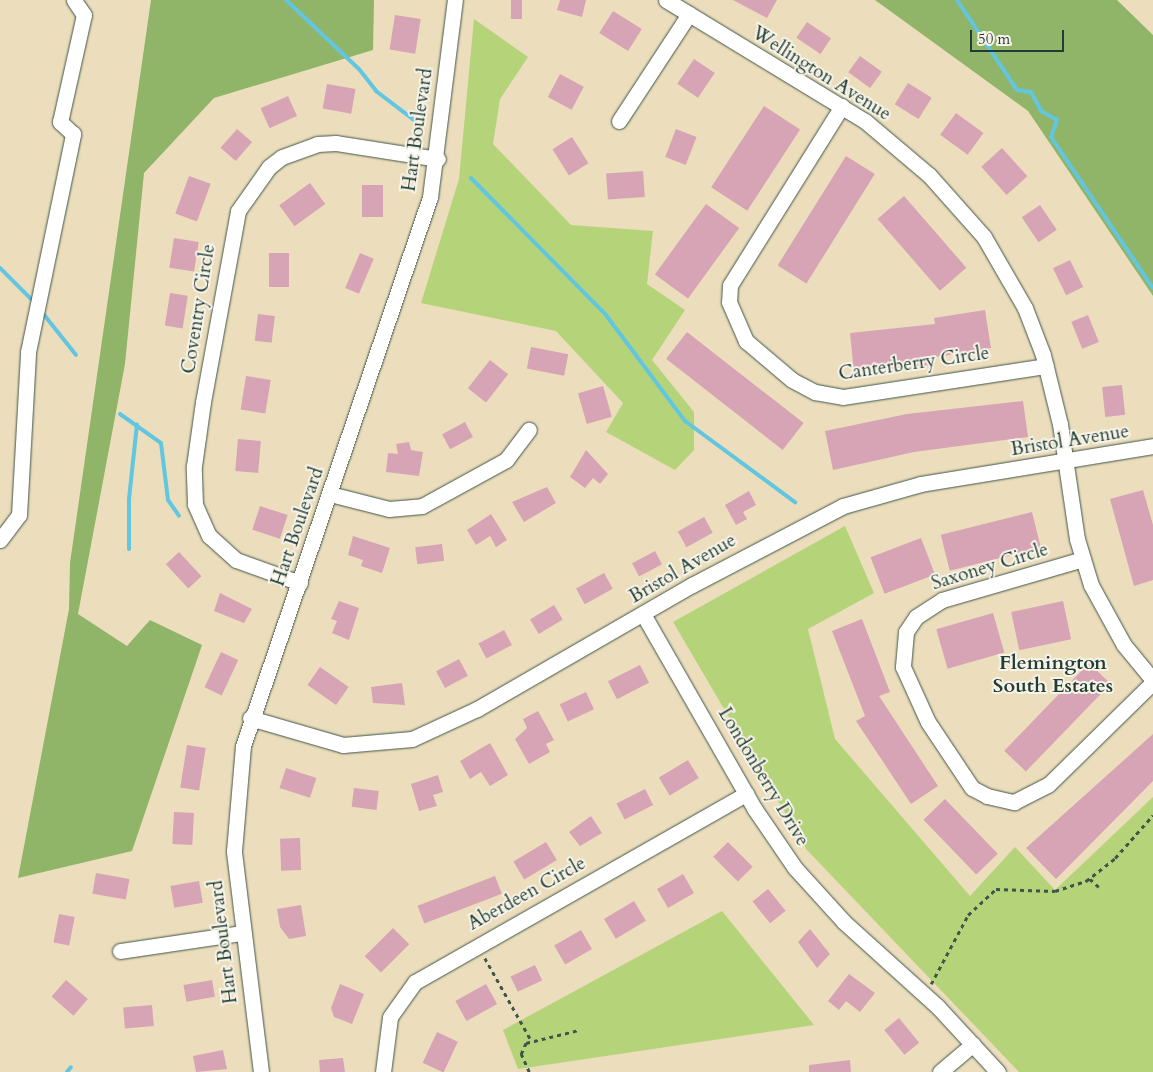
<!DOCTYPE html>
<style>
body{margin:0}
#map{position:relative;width:1153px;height:1072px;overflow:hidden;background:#ecdebc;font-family:Cardo,serif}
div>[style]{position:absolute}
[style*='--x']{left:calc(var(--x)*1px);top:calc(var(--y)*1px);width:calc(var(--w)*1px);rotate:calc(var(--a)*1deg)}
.green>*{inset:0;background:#b5d379}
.forest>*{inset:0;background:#90b569}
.stream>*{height:4px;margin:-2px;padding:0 2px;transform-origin:2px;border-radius:2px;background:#62c6e0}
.building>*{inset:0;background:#d7a4b5;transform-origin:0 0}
.path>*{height:2.5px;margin-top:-1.25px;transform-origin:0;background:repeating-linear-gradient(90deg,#3e5548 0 4px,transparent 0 8px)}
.roads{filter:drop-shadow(0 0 1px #3e5548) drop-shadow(0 0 1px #3e5548)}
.minor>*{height:15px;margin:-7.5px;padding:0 7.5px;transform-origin:7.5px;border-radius:7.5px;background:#fff}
span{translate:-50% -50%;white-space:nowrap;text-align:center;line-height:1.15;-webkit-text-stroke:4px #f7f3e8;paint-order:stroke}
.street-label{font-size:19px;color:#1f3d34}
.neighbourhood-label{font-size:20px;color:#1f3d34;font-weight:700}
.scale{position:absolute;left:970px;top:30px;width:94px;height:22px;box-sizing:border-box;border:2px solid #1f3d34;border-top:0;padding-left:6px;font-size:15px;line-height:18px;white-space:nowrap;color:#1f3d34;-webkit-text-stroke:4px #f7f3e8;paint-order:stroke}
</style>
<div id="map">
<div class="green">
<div style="clip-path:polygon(474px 19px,528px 57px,500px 99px,493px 144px,571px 225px,653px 231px,647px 284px,685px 310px,652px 360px,694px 412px,694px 450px,675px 470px,606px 432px,623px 403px,556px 331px,421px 303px,459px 179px)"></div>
<div style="clip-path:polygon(845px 526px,874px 593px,808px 629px,835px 739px,970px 896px,1015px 847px,1055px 890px,1153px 797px,1153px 1072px,1019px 1072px,807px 850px,673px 622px)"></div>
<div style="clip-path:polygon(722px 911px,814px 1025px,518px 1069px,503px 1030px)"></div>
</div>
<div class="forest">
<div style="clip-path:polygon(151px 0,374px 0,373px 50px,214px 98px,144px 173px,125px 364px,78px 614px,127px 646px,150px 620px,202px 645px,132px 851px,18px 878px,69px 609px,70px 563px)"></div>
<div style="clip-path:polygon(875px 0,1117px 0,1153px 35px,1153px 296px,1028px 111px)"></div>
</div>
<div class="stream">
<div style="--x:286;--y:0;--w:100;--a:43.4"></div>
<div style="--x:359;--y:69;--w:28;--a:52"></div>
<div style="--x:376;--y:91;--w:48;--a:37.3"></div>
<div style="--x:957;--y:0;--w:108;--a:56.3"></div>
<div style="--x:1017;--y:90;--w:14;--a:8"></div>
<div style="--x:1031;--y:92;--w:21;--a:62"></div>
<div style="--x:1041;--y:111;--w:18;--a:29"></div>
<div style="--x:1057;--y:120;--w:18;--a:109"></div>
<div style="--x:1051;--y:137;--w:182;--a:56"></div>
<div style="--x:471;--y:178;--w:192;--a:45.4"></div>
<div style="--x:606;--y:315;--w:132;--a:53.3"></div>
<div style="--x:685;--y:421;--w:137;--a:36.4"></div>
<div style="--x:0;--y:268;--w:48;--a:45"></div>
<div style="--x:41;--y:311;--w:56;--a:51.5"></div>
<div style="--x:120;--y:414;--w:50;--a:35.3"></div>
<div style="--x:161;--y:443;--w:57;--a:83"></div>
<div style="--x:168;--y:500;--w:19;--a:55"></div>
<div style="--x:129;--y:549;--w:50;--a:-90"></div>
<div style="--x:129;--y:499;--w:75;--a:-83.9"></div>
<div style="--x:67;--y:1072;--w:6;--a:-51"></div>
</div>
<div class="building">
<div style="left:511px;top:0;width:11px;height:19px"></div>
<div style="clip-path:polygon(560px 0,586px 0,582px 17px,557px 10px)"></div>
<div style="clip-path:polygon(733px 0,777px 0,767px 18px)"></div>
<div style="left:613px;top:11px;width:34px;height:26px;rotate:32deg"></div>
<div style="left:395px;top:15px;width:26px;height:35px;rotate:9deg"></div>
<div style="left:807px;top:22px;width:29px;height:19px;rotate:34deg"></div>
<div style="left:860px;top:56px;width:27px;height:20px;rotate:36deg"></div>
<div style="left:694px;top:59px;width:25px;height:30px;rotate:34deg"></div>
<div style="left:560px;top:74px;width:27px;height:26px;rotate:28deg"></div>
<div style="left:908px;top:83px;width:28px;height:25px;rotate:32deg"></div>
<div style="left:327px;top:84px;width:29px;height:25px;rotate:10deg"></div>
<div style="left:288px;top:96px;width:22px;height:30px;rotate:66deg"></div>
<div style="left:764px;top:106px;width:43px;height:97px;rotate:33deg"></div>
<div style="left:956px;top:113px;width:34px;height:27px;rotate:36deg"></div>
<div style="left:237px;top:129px;width:20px;height:25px;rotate:41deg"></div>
<div style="left:676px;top:129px;width:22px;height:30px;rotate:21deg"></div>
<div style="left:572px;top:137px;width:31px;height:23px;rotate:58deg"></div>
<div style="left:1002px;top:148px;width:38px;height:28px;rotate:48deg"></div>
<div style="left:846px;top:156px;width:34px;height:129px;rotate:32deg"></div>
<div style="left:643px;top:171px;width:26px;height:37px;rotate:86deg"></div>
<div style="left:189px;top:176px;width:23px;height:40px;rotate:20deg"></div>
<div style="left:310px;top:183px;width:26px;height:38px;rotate:54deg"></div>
<div style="left:362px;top:185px;width:21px;height:32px"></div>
<div style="left:904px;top:196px;width:95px;height:35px;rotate:49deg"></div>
<div style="left:706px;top:204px;width:41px;height:87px;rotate:36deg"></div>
<div style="left:1040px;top:205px;width:30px;height:22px;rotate:56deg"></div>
<div style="left:174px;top:238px;width:25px;height:30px;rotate:9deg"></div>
<div style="left:269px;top:253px;width:20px;height:34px"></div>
<div style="left:360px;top:253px;width:15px;height:38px;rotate:23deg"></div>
<div style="left:1070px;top:260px;width:30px;height:19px;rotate:64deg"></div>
<div style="left:170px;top:293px;width:18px;height:33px;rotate:9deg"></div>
<div style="clip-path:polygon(985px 310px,991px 348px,930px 358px,931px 365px,854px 373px,850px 333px,935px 324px,934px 318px)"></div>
<div style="left:258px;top:314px;width:17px;height:27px;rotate:7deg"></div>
<div style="left:1088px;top:315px;width:29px;height:18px;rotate:68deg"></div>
<div style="left:687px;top:332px;width:148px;height:34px;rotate:38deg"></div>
<div style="left:531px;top:347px;width:38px;height:22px;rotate:11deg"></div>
<div style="left:490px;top:360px;width:23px;height:36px;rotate:38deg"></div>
<div style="left:246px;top:376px;width:25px;height:34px;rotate:9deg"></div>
<div style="left:1122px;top:385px;width:30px;height:20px;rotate:84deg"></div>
<div style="left:603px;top:386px;width:32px;height:26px;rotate:74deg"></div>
<div style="clip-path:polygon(1023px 401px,1028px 437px,914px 452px,833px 470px,825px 431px,907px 414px)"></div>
<div style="left:465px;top:422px;width:17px;height:26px;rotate:62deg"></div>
<div style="left:238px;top:439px;width:23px;height:32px;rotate:5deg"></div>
<div style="clip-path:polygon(409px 442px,411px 450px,423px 452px,419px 476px,386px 472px,388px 453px,398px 454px,396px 444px)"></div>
<div style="clip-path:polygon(586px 450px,608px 474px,600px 484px,593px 478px,585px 488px,570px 477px)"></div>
<div style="clip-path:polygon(547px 487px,556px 503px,524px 522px,512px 502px)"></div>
<div style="clip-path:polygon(1143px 490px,1153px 525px,1153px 580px,1134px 586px,1110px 499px)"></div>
<div style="clip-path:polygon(749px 491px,756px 505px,743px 512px,747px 519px,736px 525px,725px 505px)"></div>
<div style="left:260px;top:506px;width:29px;height:25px;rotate:18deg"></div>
<div style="left:1032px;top:512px;width:37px;height:94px;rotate:76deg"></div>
<div style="clip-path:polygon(491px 514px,507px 540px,496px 547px,490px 536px,476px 545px,467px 530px)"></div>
<div style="left:704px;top:517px;width:18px;height:30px;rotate:61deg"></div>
<div style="clip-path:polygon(353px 536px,390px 548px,382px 573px,361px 566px,363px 560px,348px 555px)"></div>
<div style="left:921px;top:538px;width:39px;height:54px;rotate:69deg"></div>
<div style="left:442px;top:544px;width:17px;height:27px;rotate:83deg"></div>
<div style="left:655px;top:551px;width:15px;height:26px;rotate:62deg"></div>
<div style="left:179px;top:552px;width:33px;height:18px;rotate:47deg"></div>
<div style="left:604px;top:573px;width:18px;height:32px;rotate:61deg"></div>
<div style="clip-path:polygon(220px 593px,252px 609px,244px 623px,214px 611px)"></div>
<div style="clip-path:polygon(339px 601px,359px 608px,349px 640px,332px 633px,337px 621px,331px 619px)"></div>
<div style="left:1063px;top:601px;width:39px;height:53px;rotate:78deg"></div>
<div style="left:554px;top:605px;width:17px;height:28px;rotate:59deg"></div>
<div style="left:993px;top:613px;width:41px;height:59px;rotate:74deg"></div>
<div style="clip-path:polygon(862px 619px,890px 692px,879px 696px,938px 786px,911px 804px,856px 721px,865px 716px,832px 631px)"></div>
<div style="left:504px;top:630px;width:17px;height:29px;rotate:62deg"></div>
<div style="left:221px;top:652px;width:19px;height:39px;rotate:25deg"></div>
<div style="left:459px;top:659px;width:19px;height:26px;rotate:62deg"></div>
<div style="left:1089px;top:663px;width:30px;height:122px;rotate:44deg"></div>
<div style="left:640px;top:665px;width:20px;height:36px;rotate:63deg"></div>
<div style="left:320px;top:667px;width:35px;height:22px;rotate:35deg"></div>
<div style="clip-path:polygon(402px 683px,405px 705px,373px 703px,371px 687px)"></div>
<div style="left:586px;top:692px;width:19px;height:29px;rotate:65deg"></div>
<div style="clip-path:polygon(538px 711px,554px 740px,546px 744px,550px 752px,529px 764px,515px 739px,527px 728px,523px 719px)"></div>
<div style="clip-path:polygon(1153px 734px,1153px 781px,1056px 879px,1026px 848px)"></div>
<div style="clip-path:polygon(490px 743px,508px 775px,490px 786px,481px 772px,470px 779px,460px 761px)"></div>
<div style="left:187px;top:745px;width:19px;height:43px;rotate:9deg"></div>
<div style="left:688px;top:760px;width:21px;height:34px;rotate:59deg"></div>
<div style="left:286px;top:768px;width:32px;height:21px;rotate:18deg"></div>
<div style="clip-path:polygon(438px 775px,443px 792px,433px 795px,437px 806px,419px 811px,411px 784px)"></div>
<div style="left:354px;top:788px;width:25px;height:19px;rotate:7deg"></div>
<div style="left:645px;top:789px;width:18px;height:32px;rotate:63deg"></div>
<div style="left:945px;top:799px;width:76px;height:30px;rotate:46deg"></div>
<div style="left:174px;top:812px;width:20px;height:32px;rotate:3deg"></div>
<div style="clip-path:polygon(591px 816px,602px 833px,580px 846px,569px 832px)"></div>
<div style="left:300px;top:838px;width:32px;height:20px;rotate:88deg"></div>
<div style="left:546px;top:842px;width:21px;height:38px;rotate:59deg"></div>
<div style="left:728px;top:842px;width:35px;height:21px;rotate:45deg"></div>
<div style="left:96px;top:873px;width:34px;height:21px;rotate:10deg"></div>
<div style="left:683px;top:874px;width:22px;height:30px;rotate:60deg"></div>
<div style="left:495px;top:876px;width:19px;height:83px;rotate:69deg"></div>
<div style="left:199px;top:881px;width:22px;height:29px;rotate:80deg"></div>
<div style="left:768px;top:889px;width:28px;height:20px;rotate:51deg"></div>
<div style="left:634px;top:901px;width:23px;height:35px;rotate:59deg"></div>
<div style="clip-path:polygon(301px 905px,306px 936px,289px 939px,280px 927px,277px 909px)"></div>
<div style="left:59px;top:914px;width:16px;height:29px;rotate:11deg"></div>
<div style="left:393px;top:928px;width:23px;height:40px;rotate:45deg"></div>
<div style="clip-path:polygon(810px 929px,830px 954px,817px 968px,798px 942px)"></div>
<div style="left:581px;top:930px;width:22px;height:31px;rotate:60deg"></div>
<div style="left:535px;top:965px;width:17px;height:27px;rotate:65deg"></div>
<div style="clip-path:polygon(849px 974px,875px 993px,860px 1012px,846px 1001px,839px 1010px,828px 1001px)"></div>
<div style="left:66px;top:980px;width:29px;height:22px;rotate:41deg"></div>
<div style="left:212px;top:980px;width:17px;height:29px;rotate:80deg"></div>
<div style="clip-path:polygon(340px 984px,364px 994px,352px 1024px,334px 1017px,331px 1008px)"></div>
<div style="left:486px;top:984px;width:23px;height:35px;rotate:61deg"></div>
<div style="left:152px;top:1005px;width:21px;height:29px;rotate:85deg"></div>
<div style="left:899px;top:1018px;width:32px;height:19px;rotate:51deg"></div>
<div style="left:437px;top:1032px;width:23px;height:34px;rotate:25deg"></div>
<div style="clip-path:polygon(223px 1050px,227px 1069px,196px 1072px,193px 1056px)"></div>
<div style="clip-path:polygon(343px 1058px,345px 1072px,320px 1072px,319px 1060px)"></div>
<div style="clip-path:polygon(850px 1060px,851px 1072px,809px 1072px,809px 1065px)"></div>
</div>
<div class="path">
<div style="--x:1090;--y:879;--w:12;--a:42"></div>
<div style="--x:485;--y:958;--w:94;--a:60.7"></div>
<div style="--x:931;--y:984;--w:78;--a:-61.8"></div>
<div style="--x:968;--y:915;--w:38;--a:-43"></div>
<div style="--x:996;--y:889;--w:59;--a:1.9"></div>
<div style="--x:1055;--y:891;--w:33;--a:-18"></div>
<div style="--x:1086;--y:881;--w:37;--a:-38"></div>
<div style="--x:1115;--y:858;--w:57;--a:-48.5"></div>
<div style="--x:529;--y:1072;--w:20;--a:-114"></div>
<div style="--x:521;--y:1054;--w:12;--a:-66"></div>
<div style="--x:526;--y:1043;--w:55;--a:-13.8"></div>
</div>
<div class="roads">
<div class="minor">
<div style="--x:666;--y:0;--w:233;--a:31.3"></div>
<div style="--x:865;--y:121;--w:84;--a:40.2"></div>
<div style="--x:929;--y:175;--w:83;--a:48.4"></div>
<div style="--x:984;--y:237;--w:82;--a:60"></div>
<div style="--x:1025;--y:308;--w:50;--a:69"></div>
<div style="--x:1043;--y:355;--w:71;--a:76.2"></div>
<div style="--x:1060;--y:424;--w:116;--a:81.6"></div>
<div style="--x:1077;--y:539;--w:48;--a:73.1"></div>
<div style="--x:1091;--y:585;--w:68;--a:61.2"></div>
<div style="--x:1124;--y:645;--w:45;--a:50.4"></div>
<div style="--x:842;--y:106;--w:211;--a:122"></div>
<div style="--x:730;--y:285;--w:17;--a:93"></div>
<div style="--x:729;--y:302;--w:43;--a:66.4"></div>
<div style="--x:746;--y:341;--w:60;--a:40.3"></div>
<div style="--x:792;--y:380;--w:26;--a:28"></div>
<div style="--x:815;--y:392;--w:28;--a:10"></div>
<div style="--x:843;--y:397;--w:205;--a:-8.7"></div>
<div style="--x:619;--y:121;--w:128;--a:-56.8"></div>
<div style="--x:330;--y:494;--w:61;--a:14.3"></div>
<div style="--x:389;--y:509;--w:33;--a:-5"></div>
<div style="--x:422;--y:506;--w:96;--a:-28.7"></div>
<div style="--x:506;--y:460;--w:38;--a:-53"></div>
<div style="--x:0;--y:540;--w:31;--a:-53"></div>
<div style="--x:19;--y:515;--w:163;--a:-86.8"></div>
<div style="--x:28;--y:352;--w:223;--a:-78.3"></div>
<div style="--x:73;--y:134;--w:18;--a:-137"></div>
<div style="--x:60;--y:122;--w:110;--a:-77.4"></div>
<div style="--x:84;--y:15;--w:18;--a:-124"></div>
<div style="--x:1083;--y:559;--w:147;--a:163.8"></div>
<div style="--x:942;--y:600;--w:31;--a:147"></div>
<div style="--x:916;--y:617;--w:18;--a:124"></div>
<div style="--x:906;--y:632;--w:35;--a:95"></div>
<div style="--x:903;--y:667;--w:60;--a:65.6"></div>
<div style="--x:928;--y:722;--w:79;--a:56.3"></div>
<div style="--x:972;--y:788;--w:17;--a:28"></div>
<div style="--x:987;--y:796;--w:28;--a:13"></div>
<div style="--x:1014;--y:802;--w:38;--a:-27"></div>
<div style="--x:1048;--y:785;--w:147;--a:-44.4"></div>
<div style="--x:300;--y:583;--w:68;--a:-160.2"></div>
<div style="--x:236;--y:560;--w:36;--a:-138"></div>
<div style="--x:209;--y:536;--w:35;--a:-114"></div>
<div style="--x:195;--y:504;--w:38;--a:-92"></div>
<div style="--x:194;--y:466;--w:65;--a:-82"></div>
<div style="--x:203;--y:402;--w:194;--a:-79.6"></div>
<div style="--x:238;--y:211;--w:54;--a:-54.8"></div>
<div style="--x:269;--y:167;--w:16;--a:-38"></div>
<div style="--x:282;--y:157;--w:37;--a:-20"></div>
<div style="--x:317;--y:144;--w:19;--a:-3"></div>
<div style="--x:336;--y:143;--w:103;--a:8.9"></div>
<div style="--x:643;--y:614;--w:224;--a:60.2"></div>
<div style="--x:754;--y:808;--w:73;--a:55.7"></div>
<div style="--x:795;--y:868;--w:73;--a:47.8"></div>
<div style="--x:844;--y:922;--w:125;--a:42.1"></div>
<div style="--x:937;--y:1006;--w:90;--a:47.3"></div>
<div style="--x:250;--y:718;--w:97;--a:16.2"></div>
<div style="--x:343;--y:745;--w:69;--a:-5"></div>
<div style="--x:412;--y:739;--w:72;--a:-24.8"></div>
<div style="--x:477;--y:709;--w:248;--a:-30"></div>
<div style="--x:692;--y:585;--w:170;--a:-27.6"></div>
<div style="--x:843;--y:506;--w:81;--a:-15.8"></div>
<div style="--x:921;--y:484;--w:235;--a:-9.3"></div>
<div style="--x:120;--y:951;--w:123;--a:-8.4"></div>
<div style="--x:261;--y:1072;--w:223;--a:-97"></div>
<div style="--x:234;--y:851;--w:105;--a:-85.1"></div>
<div style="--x:243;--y:746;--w:580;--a:-71.19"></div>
<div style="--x:430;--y:197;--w:199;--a:-82.8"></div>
<div style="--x:383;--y:1072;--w:55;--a:-82.7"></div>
<div style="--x:390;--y:1017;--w:43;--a:-54.5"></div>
<div style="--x:415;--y:982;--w:381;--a:-29.6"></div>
<div style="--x:940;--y:1072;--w:43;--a:-40.3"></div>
</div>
</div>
<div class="street-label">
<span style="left:821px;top:74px;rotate:32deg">Wellington Avenue</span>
<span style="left:418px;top:130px;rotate:-82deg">Hart Boulevard</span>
<span style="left:199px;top:309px;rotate:-81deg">Coventry Circle</span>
<span style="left:914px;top:364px;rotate:-8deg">Canterberry Circle</span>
<span style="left:1070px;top:441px;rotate:-9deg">Bristol Avenue</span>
<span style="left:298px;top:527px;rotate:-71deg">Hart Boulevard</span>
<span style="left:990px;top:567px;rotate:-17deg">Saxoney Circle</span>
<span style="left:683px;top:569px;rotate:-30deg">Bristol Avenue</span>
<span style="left:763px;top:777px;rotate:59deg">Londonberry Drive</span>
<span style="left:527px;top:894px;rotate:-29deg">Aberdeen Circle</span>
<span style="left:224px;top:942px;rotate:-97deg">Hart Boulevard</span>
</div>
<div class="neighbourhood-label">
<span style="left:1053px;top:674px">Flemington<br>South Estates</span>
</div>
<div class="scale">50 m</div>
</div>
